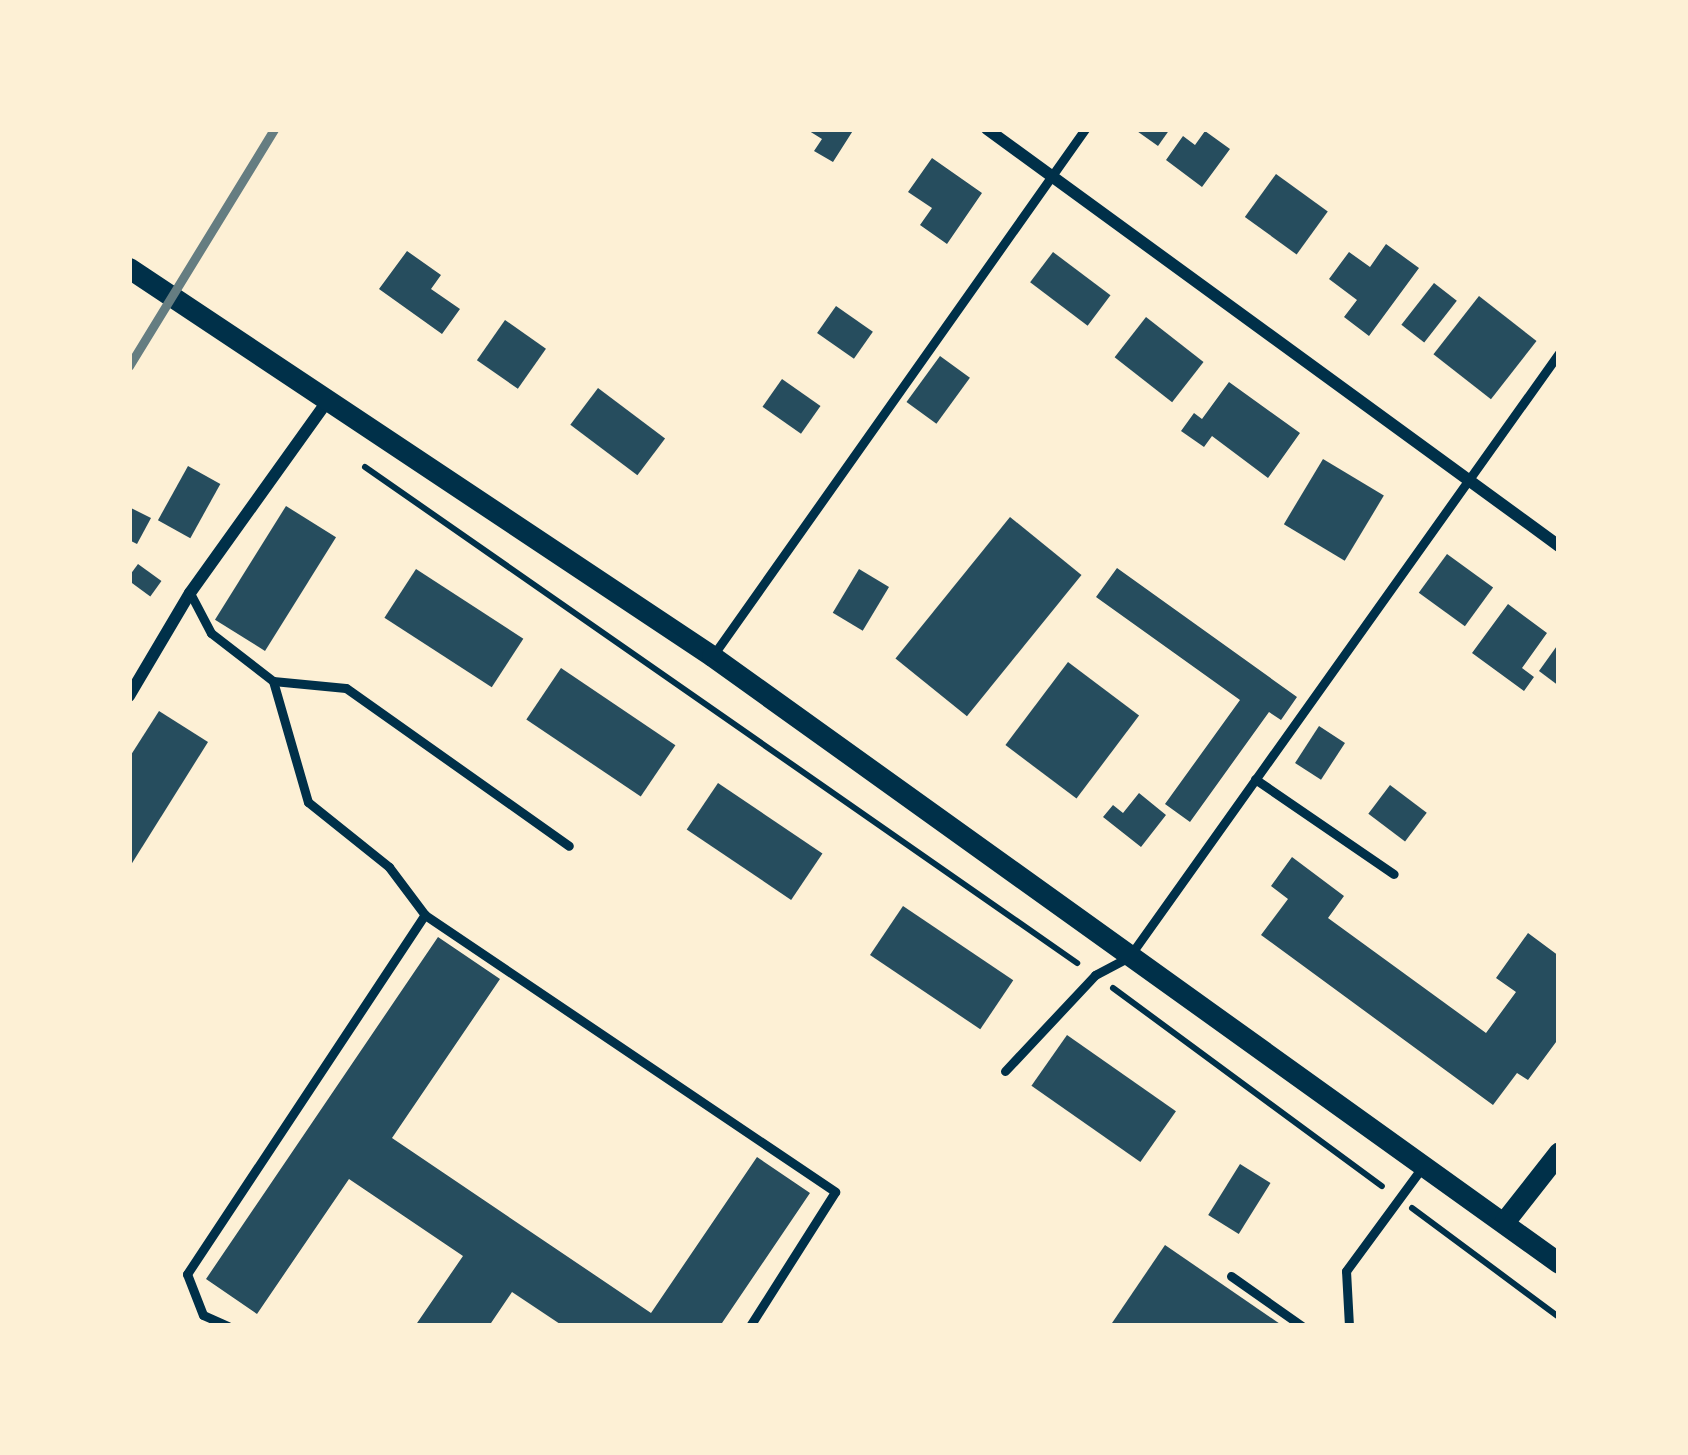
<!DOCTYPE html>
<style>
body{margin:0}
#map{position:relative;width:1688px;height:1455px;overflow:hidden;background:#fdf0d5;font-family:"Alegreya Sans",sans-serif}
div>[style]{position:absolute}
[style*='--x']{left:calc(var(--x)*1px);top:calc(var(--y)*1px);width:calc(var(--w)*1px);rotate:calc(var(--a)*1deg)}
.building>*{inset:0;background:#264d5e;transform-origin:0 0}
.path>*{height:6px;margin:-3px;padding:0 3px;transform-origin:3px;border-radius:3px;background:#003049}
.service>*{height:9px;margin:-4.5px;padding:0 4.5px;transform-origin:4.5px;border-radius:4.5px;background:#003049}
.minor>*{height:12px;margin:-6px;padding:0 6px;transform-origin:6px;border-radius:6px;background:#003049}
.tertiary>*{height:21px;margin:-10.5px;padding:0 10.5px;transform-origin:10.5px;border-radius:10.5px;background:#003049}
.rail>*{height:9px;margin:-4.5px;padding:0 4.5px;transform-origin:4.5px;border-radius:4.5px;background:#657d81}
span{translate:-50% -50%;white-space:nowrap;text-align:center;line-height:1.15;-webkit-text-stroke:9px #fdf0d5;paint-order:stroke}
.frame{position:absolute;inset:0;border:132px solid #fdf0d5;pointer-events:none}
</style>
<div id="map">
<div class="building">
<div style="clip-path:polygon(806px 129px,854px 129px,833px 162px,814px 151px,822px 139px)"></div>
<div style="clip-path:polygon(1134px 129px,1170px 129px,1158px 146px)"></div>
<div style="clip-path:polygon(1205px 131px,1230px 149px,1202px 187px,1166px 160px,1183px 136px,1195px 145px)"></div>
<div style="clip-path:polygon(932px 158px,982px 193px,947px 244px,920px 225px,932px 208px,908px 192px)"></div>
<div style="left:1276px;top:174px;width:64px;height:53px;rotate:36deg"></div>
<div style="clip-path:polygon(1386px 244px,1419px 268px,1369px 336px,1344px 317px,1357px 300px,1329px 279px,1349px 252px,1370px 267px)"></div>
<div style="clip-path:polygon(407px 251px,441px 275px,431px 289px,460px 309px,442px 334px,379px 289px)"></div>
<div style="left:1053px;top:252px;width:72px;height:38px;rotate:37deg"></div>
<div style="left:1434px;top:283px;width:29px;height:53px;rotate:38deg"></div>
<div style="left:1479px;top:296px;width:73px;height:74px;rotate:38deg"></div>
<div style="left:836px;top:306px;width:45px;height:33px;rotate:35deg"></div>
<div style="left:1146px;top:317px;width:73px;height:51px;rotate:38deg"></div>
<div style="left:505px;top:320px;width:50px;height:49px;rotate:35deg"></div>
<div style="left:940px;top:356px;width:37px;height:57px;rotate:36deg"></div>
<div style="left:782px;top:379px;width:47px;height:34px;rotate:35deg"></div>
<div style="clip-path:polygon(1229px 382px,1300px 433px,1268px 478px,1212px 436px,1204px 447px,1181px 431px,1194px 413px,1202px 419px)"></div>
<div style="left:598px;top:388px;width:84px;height:46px;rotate:37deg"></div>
<div style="left:1323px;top:459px;width:71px;height:76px;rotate:31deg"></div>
<div style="left:188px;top:466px;width:37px;height:62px;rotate:29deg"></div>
<div style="left:286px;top:506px;width:59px;height:134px;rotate:32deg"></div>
<div style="clip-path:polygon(129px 507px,151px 518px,137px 544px,129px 540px)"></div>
<div style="left:1010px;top:517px;width:92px;height:182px;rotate:39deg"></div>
<div style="left:1447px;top:554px;width:57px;height:48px;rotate:36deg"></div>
<div style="left:138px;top:564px;width:29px;height:19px;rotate:36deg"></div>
<div style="clip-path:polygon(1117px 568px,1297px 697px,1281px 720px,1269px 712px,1190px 822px,1165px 804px,1240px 700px,1096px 597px)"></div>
<div style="left:416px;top:569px;width:128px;height:58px;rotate:33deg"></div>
<div style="left:859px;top:569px;width:35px;height:51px;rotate:31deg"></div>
<div style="clip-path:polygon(1508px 604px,1547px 633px,1522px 668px,1534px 677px,1524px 691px,1472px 653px)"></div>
<div style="clip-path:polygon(1559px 643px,1559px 686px,1539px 671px)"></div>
<div style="left:1068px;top:662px;width:89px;height:104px;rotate:37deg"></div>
<div style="left:561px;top:668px;width:138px;height:62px;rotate:34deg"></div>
<div style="clip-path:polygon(159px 711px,208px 742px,129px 868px,129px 758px)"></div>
<div style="left:1319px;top:726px;width:31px;height:44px;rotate:33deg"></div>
<div style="left:718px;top:783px;width:126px;height:56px;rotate:34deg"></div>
<div style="left:1390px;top:785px;width:46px;height:36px;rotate:37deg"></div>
<div style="clip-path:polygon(1139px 793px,1166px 815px,1141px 847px,1103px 817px,1113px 805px,1123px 813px)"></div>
<div style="clip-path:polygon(1292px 857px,1344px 896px,1328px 918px,1486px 1033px,1516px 992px,1496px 978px,1528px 933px,1559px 956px,1559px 1038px,1528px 1080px,1517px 1073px,1493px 1105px,1261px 935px,1288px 899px,1271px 886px)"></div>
<div style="left:903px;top:906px;width:133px;height:59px;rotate:34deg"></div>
<div style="clip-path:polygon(438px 937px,500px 979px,392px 1138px,651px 1313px,757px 1157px,810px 1193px,720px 1326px,563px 1326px,512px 1292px,489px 1326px,415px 1326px,463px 1256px,349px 1179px,257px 1314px,206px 1279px)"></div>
<div style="left:1067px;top:1035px;width:133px;height:62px;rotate:35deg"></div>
<div style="left:1240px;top:1164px;width:36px;height:60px;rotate:32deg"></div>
<div style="clip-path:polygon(1165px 1245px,1283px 1326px,1110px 1326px)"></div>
</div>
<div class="path">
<div style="--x:365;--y:467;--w:868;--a:34.86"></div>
<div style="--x:1113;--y:988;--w:334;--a:36.4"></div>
<div style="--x:1412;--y:1208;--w:183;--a:36.6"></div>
</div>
<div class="service">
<div style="--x:190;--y:593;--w:45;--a:62.3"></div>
<div style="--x:211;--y:633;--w:78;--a:37.7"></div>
<div style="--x:273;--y:681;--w:126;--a:73.9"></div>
<div style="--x:308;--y:802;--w:104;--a:38.7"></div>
<div style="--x:389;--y:867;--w:60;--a:53.1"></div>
<div style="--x:714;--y:654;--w:643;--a:-54.75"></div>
<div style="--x:273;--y:681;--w:73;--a:5.5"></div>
<div style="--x:346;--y:688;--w:273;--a:35.3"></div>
<div style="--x:1255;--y:779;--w:168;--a:34.4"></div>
<div style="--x:1005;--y:1071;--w:132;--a:-46.8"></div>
<div style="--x:1095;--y:975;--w:38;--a:-28"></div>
<div style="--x:1129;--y:957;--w:741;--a:-54.55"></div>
<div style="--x:1231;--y:1276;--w:87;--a:35.2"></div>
<div style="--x:228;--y:1326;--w:27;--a:-156"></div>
<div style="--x:203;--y:1315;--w:44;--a:-111.3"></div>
<div style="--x:187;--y:1274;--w:431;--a:-56.5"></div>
<div style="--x:425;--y:915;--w:495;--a:34"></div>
<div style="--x:835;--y:1192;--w:159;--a:122.4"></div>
<div style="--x:1349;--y:1326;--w:55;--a:-93.1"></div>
<div style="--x:1346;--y:1271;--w:130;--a:-53.7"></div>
</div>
<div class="minor">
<div style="--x:987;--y:129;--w:708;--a:36.09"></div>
<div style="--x:129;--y:696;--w:120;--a:-59.4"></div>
<div style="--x:190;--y:593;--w:237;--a:-54.4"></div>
</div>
<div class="tertiary">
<div style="--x:129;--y:268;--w:700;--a:33.64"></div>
<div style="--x:712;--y:656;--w:1042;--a:35.63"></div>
<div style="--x:1504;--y:1222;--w:89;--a:-51.8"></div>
</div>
<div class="rail">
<div style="--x:129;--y:366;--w:278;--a:-58.5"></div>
</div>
<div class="frame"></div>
</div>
